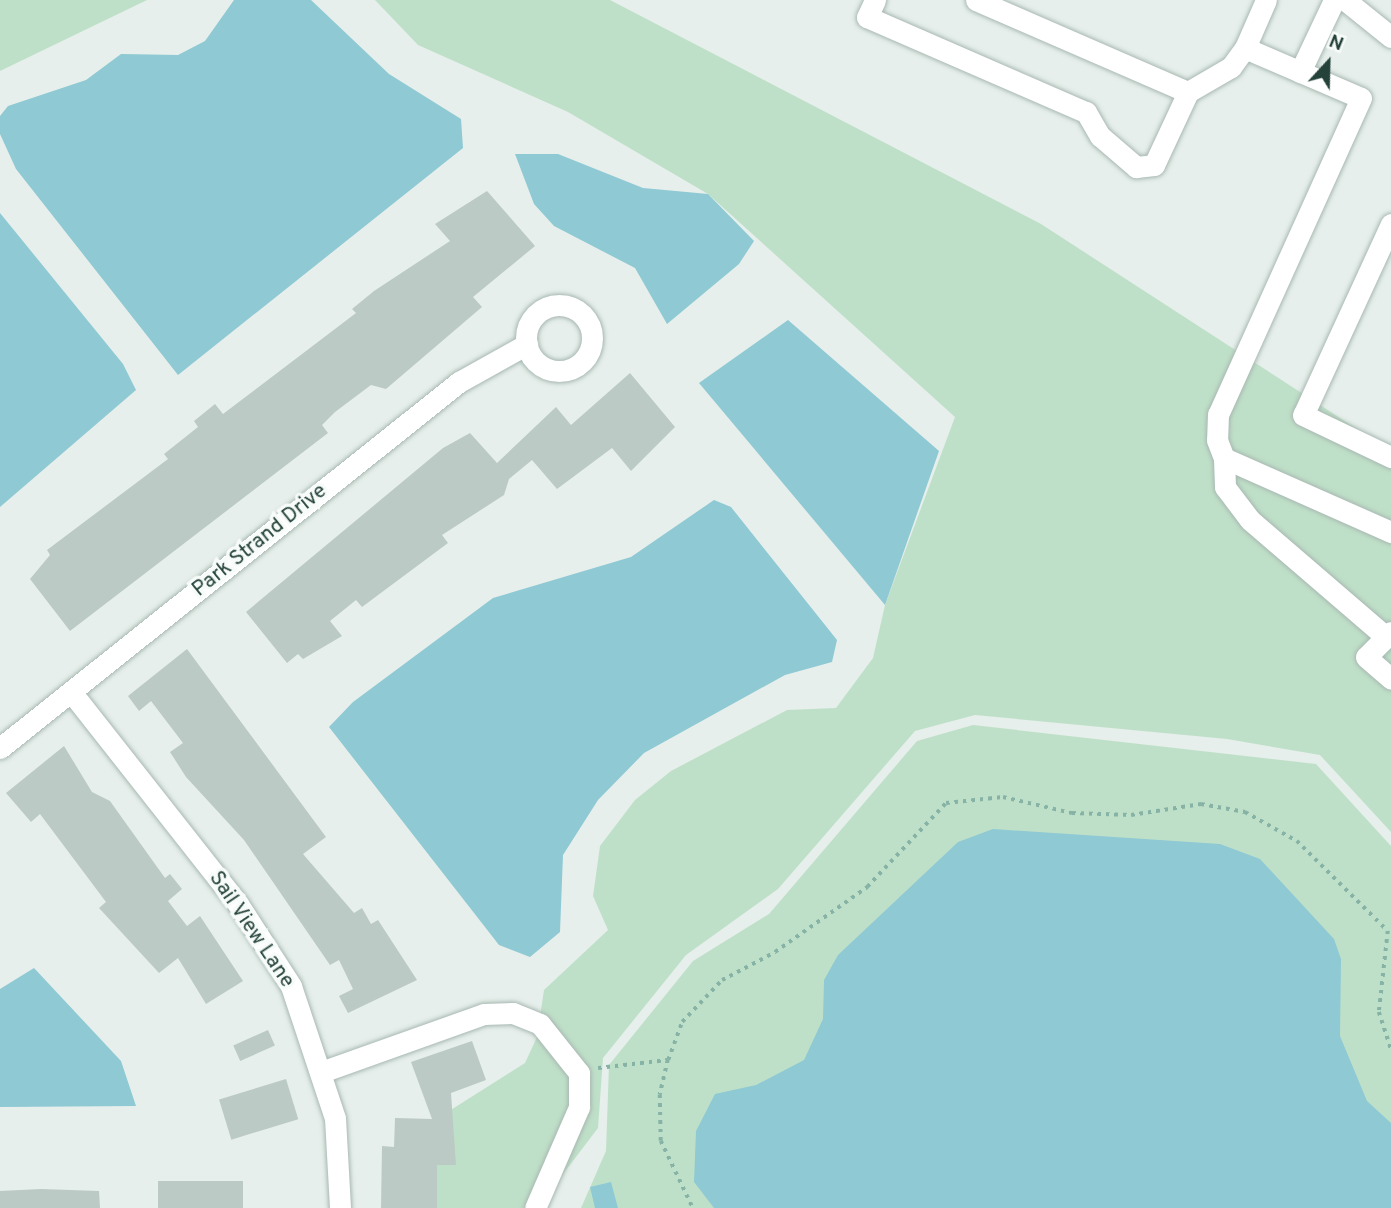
<!DOCTYPE html>
<style>
body{margin:0}
#map{position:relative;width:1391px;height:1208px;overflow:hidden;background:#e6efeb;font-family:Overpass,sans-serif}
div>[style]{position:absolute}
[style*='--x']{left:calc(var(--x)*1px);top:calc(var(--y)*1px);width:calc(var(--w)*1px);rotate:calc(var(--a)*1deg)}
.green>*{inset:0;background:#bfe0c8}
.water>*{inset:0;background:#8ec9d4}
.building>*{inset:0;background:#bbcac4;transform-origin:0 0}
.path>*{height:3.5px;margin-top:-1.75px;transform-origin:0;background:repeating-linear-gradient(90deg,#86b3a5 0 3.5px,transparent 0 8.5px)}
.roads{filter:drop-shadow(0 0 2px #a8b8b2) drop-shadow(0 0 2px #a8b8b2)}
.minor>*{height:21px;margin:-10.5px;padding:0 10.5px;transform-origin:10.5px;border-radius:10.5px;background:#fff}
.minor>.ring{margin:-10.5px;padding:0;box-sizing:content-box;background:none;border:21px solid #fff;border-radius:50%}
span{translate:-50% -50%;white-space:nowrap;text-align:center;line-height:1.15;-webkit-text-stroke:7px #f7fbf9;paint-order:stroke}
.street-label{font-size:21px;color:#24423a}
.north{position:absolute;left:1293px;top:28px;width:70px;height:70px;-webkit-text-stroke:5px #f7fbf9;paint-order:stroke;rotate:22deg;font-size:19px;font-weight:700;line-height:28px;text-align:center;color:#24423a}
.north::after{content:'';display:block;margin:auto;width:24px;height:32px;background:#24423a;clip-path:polygon(50% 0,100% 100%,50% 72%,0 100%)}
</style>
<div id="map">
<div class="green">
<div style="clip-path:polygon(0 0,147px 0,0 71px)"></div>
<div style="clip-path:polygon(375px 0,610px 0,1041px 224px,1391px 451px,1391px 832px,1320px 755px,1227px 739px,975px 715px,915px 731px,778px 889px,686px 955px,603px 1058px,598px 1128px,544px 1199px,534px 1208px,396px 1208px,438px 1118px,525px 1063px,537px 1037px,544px 990px,608px 930px,593px 896px,600px 846px,635px 800px,671px 771px,787px 710px,836px 708px,873px 658px,885px 605px,955px 417px,708px 194px,568px 112px,418px 45px)"></div>
<div style="clip-path:polygon(973px 725px,1316px 764px,1391px 846px,1391px 1208px,581px 1208px,606px 1151px,609px 1065px,693px 961px,769px 914px,917px 741px)"></div>
</div>
<div class="water">
<div style="clip-path:polygon(234px 0,311px 0,389px 74px,461px 119px,463px 148px,178px 375px,16px 169px,0 134px,0 116px,8px 106px,86px 80px,121px 54px,178px 55px,205px 41px)"></div>
<div style="clip-path:polygon(515px 154px,558px 154px,643px 188px,708px 194px,754px 241px,739px 264px,667px 324px,635px 268px,554px 226px,534px 204px)"></div>
<div style="clip-path:polygon(0 213px,123px 364px,136px 390px,0 507px)"></div>
<div style="clip-path:polygon(788px 320px,939px 451px,885px 605px,699px 383px)"></div>
<div style="clip-path:polygon(714px 500px,731px 507px,837px 640px,832px 662px,785px 675px,644px 753px,598px 800px,563px 855px,560px 932px,530px 957px,499px 945px,329px 727px,353px 702px,493px 598px,631px 557px)"></div>
<div style="clip-path:polygon(993px 829px,1220px 844px,1260px 859px,1334px 939px,1341px 959px,1340px 1036px,1367px 1101px,1391px 1123px,1391px 1208px,714px 1208px,694px 1182px,696px 1131px,715px 1094px,756px 1085px,804px 1060px,823px 1019px,824px 980px,838px 955px,958px 842px)"></div>
<div style="clip-path:polygon(34px 968px,121px 1061px,136px 1106px,0 1107px,0 989px)"></div>
<div style="clip-path:polygon(611px 1182px,618px 1208px,595px 1208px,590px 1187px)"></div>
</div>
<div class="building">
<div style="clip-path:polygon(487px 191px,535px 246px,473px 297px,482px 307px,386px 389px,371px 385px,335px 412px,322px 425px,328px 433px,70px 631px,30px 579px,50px 555px,47px 550px,168px 459px,164px 454px,198px 427px,194px 421px,215px 404px,223px 414px,356px 313px,352px 309px,374px 291px,450px 241px,435px 224px)"></div>
<div style="clip-path:polygon(630px 373px,675px 427px,631px 471px,612px 448px,557px 489px,532px 460px,509px 479px,504px 495px,442px 535px,448px 543px,362px 607px,356px 600px,330px 621px,342px 636px,303px 659px,298px 654px,287px 663px,246px 612px,443px 448px,470px 433px,497px 463px,556px 407px,571px 425px)"></div>
<div style="clip-path:polygon(187px 649px,326px 837px,303px 854px,354px 913px,362px 908px,371px 924px,378px 920px,417px 980px,348px 1013px,339px 996px,353px 989px,339px 960px,330px 965px,244px 840px,186px 777px,170px 752px,183px 743px,151px 701px,139px 711px,128px 696px)"></div>
<div style="clip-path:polygon(64px 746px,92px 792px,110px 801px,165px 878px,170px 874px,182px 889px,168px 901px,187px 926px,200px 916px,243px 981px,206px 1004px,178px 958px,159px 973px,99px 908px,106px 902px,40px 814px,31px 822px,6px 793px)"></div>
<div style="left:268px;top:1030px;width:17px;height:38px;rotate:66deg"></div>
<div style="clip-path:polygon(472px 1041px,486px 1080px,451px 1093px,456px 1165px,437px 1165px,437px 1208px,381px 1208px,382px 1146px,394px 1147px,395px 1118px,432px 1119px,411px 1062px)"></div>
<div style="left:286px;top:1079px;width:42px;height:70px;rotate:73deg"></div>
<div style="left:243px;top:1181px;width:27px;height:85px;rotate:90deg"></div>
<div style="clip-path:polygon(41px 1189px,99px 1191px,100px 1208px,0 1208px,0 1191px)"></div>
</div>
<div class="path">
<div style="--x:668;--y:1060;--w:36;--a:103"></div>
<div style="--x:660;--y:1095;--w:46;--a:88.8"></div>
<div style="--x:661;--y:1141;--w:74;--a:64.5"></div>
<div style="--x:598;--y:1068;--w:70;--a:-6.5"></div>
<div style="--x:668;--y:1060;--w:40;--a:-69.8"></div>
<div style="--x:682;--y:1022;--w:58;--a:-46.4"></div>
<div style="--x:722;--y:980;--w:60;--a:-27.8"></div>
<div style="--x:775;--y:952;--w:113;--a:-35.2"></div>
<div style="--x:867;--y:887;--w:115;--a:-46.8"></div>
<div style="--x:946;--y:803;--w:57;--a:-6"></div>
<div style="--x:1003;--y:797;--w:71;--a:13.1"></div>
<div style="--x:1072;--y:813;--w:59;--a:1.9"></div>
<div style="--x:1131;--y:815;--w:71;--a:-8.9"></div>
<div style="--x:1201;--y:804;--w:45;--a:10.3"></div>
<div style="--x:1245;--y:812;--w:60;--a:29.1"></div>
<div style="--x:1297;--y:841;--w:128;--a:44.7"></div>
<div style="--x:1388;--y:931;--w:81;--a:96.3"></div>
<div style="--x:1379;--y:1012;--w:40;--a:72"></div>
</div>
<div class="roads">
<div class="minor">
<div style="--x:875;--y:0;--w:19;--a:115"></div>
<div style="--x:867;--y:17;--w:239;--a:23.5"></div>
<div style="--x:1086;--y:112;--w:28;--a:60"></div>
<div style="--x:1100;--y:136;--w:48;--a:40.7"></div>
<div style="--x:1136;--y:167;--w:18;--a:-6"></div>
<div style="--x:1154;--y:165;--w:81;--a:-65"></div>
<div style="--x:1188;--y:92;--w:50;--a:-30.2"></div>
<div style="--x:1231;--y:67;--w:24;--a:-54"></div>
<div style="--x:1245;--y:48;--w:126;--a:23.3"></div>
<div style="--x:1361;--y:98;--w:347;--a:114.3"></div>
<div style="--x:1218;--y:414;--w:26;--a:92"></div>
<div style="--x:1217;--y:440;--w:19;--a:69"></div>
<div style="--x:1224;--y:458;--w:183;--a:23.9"></div>
<div style="--x:976;--y:0;--w:231;--a:23.5"></div>
<div style="--x:1345;--y:0;--w:59;--a:38.8"></div>
<div style="--x:1245;--y:48;--w:52;--a:-66.4"></div>
<div style="--x:1300;--y:72;--w:80;--a:-64.7"></div>
<div style="--x:1391;--y:224;--w:210;--a:114.7"></div>
<div style="--x:1303;--y:415;--w:98;--a:25.5"></div>
<div class="ring" style="left:526px;top:305px;width:45px;height:45px"></div>
<div style="--x:1224;--y:458;--w:29;--a:88"></div>
<div style="--x:1225;--y:487;--w:41;--a:52.9"></div>
<div style="--x:1250;--y:520;--w:179;--a:40.7"></div>
<div style="--x:1391;--y:632;--w:35;--a:135"></div>
<div style="--x:1366;--y:657;--w:33;--a:41"></div>
<div style="--x:72;--y:693;--w:268;--a:51.8"></div>
<div style="--x:238;--y:904;--w:98;--a:57.1"></div>
<div style="--x:291;--y:986;--w:139;--a:71.6"></div>
<div style="--x:335;--y:1118;--w:90;--a:86.8"></div>
<div style="--x:0;--y:748;--w:587;--a:-38.57"></div>
<div style="--x:459;--y:382;--w:78;--a:-29.2"></div>
<div style="--x:324;--y:1071;--w:170;--a:-19.6"></div>
<div style="--x:484;--y:1014;--w:29;--a:-2"></div>
<div style="--x:513;--y:1013;--w:29;--a:22"></div>
<div style="--x:540;--y:1024;--w:63;--a:51.5"></div>
<div style="--x:579;--y:1073;--w:34;--a:90"></div>
<div style="--x:579;--y:1107;--w:110;--a:113.5"></div>
</div>
</div>
<div class="street-label">
<span style="left:260px;top:541px;rotate:-39deg">Park Strand Drive</span>
<span style="left:251px;top:930px;rotate:56deg">Sail View Lane</span>
</div>
<div class="north">N</div>
</div>
